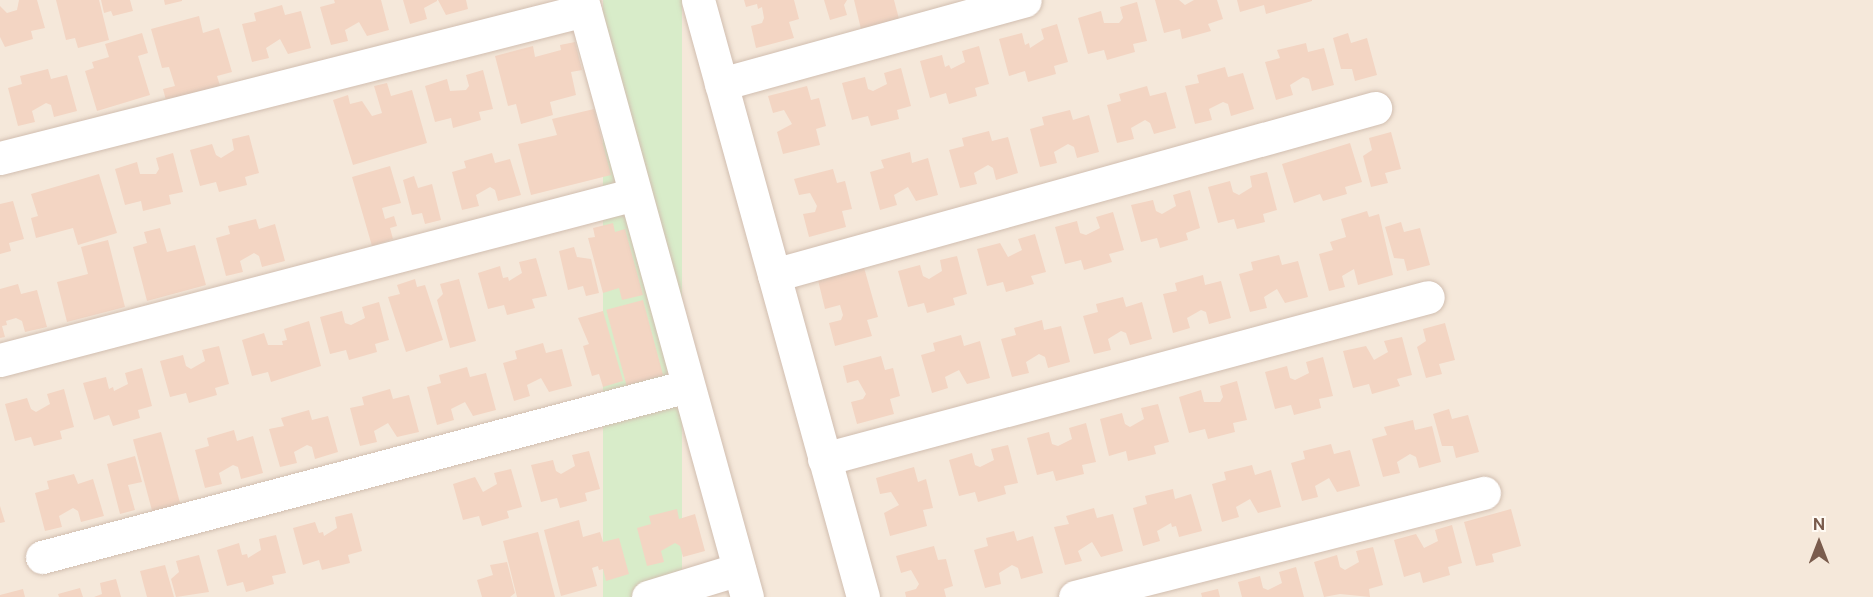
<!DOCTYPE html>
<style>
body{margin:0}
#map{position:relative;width:1873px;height:597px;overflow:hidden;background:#fdf6ec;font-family:"Public Sans",sans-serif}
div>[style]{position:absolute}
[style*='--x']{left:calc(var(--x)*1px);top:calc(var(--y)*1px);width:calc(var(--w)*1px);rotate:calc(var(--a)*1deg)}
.residential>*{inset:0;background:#f5e8da;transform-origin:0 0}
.green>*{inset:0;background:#d8ecc9;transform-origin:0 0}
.building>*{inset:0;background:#f3d5c3;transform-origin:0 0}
.roads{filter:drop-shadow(0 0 2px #d1beb0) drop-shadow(0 0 2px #d1beb0)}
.minor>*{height:33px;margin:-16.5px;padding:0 16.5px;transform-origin:16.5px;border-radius:16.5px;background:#fff}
span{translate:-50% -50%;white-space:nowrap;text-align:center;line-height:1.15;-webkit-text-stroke:4.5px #fffaf3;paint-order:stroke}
.north{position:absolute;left:1789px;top:513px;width:60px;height:60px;-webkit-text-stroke:4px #fffaf3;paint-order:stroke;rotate:0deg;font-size:16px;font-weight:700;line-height:24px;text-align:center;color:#7a5c4d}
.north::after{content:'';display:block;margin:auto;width:21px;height:27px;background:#7a5c4d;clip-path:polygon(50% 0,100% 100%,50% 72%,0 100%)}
</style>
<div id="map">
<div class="residential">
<div style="left:0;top:0;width:1873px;height:597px"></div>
</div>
<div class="green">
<div style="left:603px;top:0;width:79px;height:619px"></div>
</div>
<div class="building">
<div style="clip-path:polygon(19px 0,37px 0,45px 28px,31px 31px,33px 39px,5px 47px,0 37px,0 6px,7px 13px,17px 10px)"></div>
<div style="clip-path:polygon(56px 0,99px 0,109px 40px,78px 48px,75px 38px,66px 40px)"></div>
<div style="clip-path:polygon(101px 0,130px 0,133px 11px,113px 16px,111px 11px,104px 13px)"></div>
<div style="clip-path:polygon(164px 0,182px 0,182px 1px,165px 5px)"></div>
<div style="clip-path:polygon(334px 0,381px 0,389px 30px,367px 36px,359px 22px,345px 30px,348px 41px,331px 45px,320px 7px,335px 3px)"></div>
<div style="clip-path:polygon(403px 0,437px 0,437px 1px,424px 8px,427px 19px,410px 24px)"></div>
<div style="clip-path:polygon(438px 0,466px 0,468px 9px,446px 15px)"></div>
<div style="clip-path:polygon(744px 0,794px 0,799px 19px,789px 22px,794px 38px,756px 48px,751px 26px,762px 23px,764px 18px,762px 7px,758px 9px,757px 4px,746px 7px)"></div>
<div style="clip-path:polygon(824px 0,847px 0,844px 5px,847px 15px,830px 20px)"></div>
<div style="clip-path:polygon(854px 0,894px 0,899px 19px,861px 29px)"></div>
<div style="clip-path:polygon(1155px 0,1179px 0,1185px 5px,1194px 0,1217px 0,1223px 19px,1208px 24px,1211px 31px,1182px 39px,1180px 29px,1164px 33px)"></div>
<div style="clip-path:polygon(1237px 0,1312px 0,1312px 1px,1266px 14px,1264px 5px,1240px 12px)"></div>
<div style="clip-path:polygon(1137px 2px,1147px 41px,1133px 44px,1135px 52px,1107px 60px,1104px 50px,1088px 54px,1078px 18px,1101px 11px,1104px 23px,1119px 23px,1123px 18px,1120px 7px)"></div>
<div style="clip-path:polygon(282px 5px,285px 15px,301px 11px,311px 48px,288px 54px,280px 39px,266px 48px,269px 58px,252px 62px,242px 24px,256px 21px,254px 13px)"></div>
<div style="clip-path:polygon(199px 16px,203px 33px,219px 28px,232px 72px,217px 76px,221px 89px,167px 104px,163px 89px,175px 86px,169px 67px,162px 68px,151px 29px)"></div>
<div style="clip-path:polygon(1057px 24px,1068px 62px,1054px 66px,1056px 74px,1028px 82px,1025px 71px,1009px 76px,999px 39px,1022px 33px,1025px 45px,1029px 43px,1030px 48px,1044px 39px,1041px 29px)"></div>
<div style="clip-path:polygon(142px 33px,148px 53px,138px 56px,150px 95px,97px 111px,85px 71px,94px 68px,92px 62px,109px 57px,105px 44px)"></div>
<div style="clip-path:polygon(1348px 33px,1351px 43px,1367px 38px,1377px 75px,1355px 81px,1352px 69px,1341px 69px,1333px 38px)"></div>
<div style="clip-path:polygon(575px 42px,582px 70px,571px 72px,576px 95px,550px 102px,553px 115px,521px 124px,516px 104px,508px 106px,495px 56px,533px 46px,535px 57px,561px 50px,560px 45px)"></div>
<div style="clip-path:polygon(1306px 43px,1308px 52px,1324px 48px,1334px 85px,1312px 91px,1309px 79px,1303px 77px,1290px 85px,1293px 95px,1276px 100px,1265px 62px,1280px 58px,1277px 50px)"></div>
<div style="clip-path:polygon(979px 46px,989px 84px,975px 88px,977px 96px,949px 104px,946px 93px,930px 98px,920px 61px,942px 55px,945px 67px,949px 65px,951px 69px,965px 62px,962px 51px)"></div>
<div style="clip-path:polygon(1225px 67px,1228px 77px,1243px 73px,1254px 109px,1231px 116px,1228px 104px,1223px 102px,1209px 109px,1212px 120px,1195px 124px,1185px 86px,1199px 83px,1197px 75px)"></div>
<div style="clip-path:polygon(901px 68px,911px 106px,897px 110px,899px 119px,871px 126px,868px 116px,852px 120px,842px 83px,865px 77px,868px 89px,873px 91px,887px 84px,884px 73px)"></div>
<div style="clip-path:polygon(48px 69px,51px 79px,67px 75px,77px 111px,54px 117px,51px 105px,46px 103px,32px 111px,35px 122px,18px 126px,8px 88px,22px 84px,20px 76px)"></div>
<div style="clip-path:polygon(483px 70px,493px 109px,479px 112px,481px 120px,453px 128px,451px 118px,435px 122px,425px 86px,447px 79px,450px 91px,466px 90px,469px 86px,466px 75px)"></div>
<div style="clip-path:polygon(387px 83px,391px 96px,412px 90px,427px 143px,353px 165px,333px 100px,348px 95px,350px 104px,362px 101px,372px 116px,382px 113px,374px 86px)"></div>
<div style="clip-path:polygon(807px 86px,811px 100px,819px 98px,826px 126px,816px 129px,820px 145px,783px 154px,777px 132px,792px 124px,784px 110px,773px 113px,768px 96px)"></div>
<div style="clip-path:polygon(1147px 86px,1150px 96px,1166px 92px,1176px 128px,1154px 134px,1150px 123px,1145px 120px,1131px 128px,1134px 139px,1117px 143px,1107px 105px,1121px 101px,1119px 94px)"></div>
<div style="clip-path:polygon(594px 109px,611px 175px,531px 195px,518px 144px,557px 135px,552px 119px)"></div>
<div style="clip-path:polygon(1070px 110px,1073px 120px,1089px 115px,1099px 152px,1077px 158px,1074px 147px,1068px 144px,1054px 152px,1057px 163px,1040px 167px,1030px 129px,1044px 125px,1042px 117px)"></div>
<div style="clip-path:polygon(989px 131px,992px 141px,1008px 137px,1018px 173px,996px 180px,993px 168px,988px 165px,974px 173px,977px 184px,960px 188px,949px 150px,964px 146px,962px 138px)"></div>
<div style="clip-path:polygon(1391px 132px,1401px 169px,1385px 173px,1388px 183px,1371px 187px,1363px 156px,1372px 150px,1369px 138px)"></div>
<div style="clip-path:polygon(249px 135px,259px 173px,245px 177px,247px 185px,219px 192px,216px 182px,200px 186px,190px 150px,212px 144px,216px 155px,221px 158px,234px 150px,232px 139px)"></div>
<div style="clip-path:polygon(1350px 143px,1362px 182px,1345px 187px,1347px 194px,1323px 201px,1320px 194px,1294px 203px,1282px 164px)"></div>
<div style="clip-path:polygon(910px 152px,912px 163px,928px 158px,938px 195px,916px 201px,908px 187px,894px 195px,897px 205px,880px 210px,870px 172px,884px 168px,881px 160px)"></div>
<div style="clip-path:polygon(173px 153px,183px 192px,169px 195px,171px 204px,143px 211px,141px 201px,125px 205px,115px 169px,137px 162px,140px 174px,156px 174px,159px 169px,156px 158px)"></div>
<div style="clip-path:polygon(492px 153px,495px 163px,510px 159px,521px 195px,498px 201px,495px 190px,490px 187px,476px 195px,479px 206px,462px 210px,452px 172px,466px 168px,464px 161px)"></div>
<div style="clip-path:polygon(390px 166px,401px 203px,382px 208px,385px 219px,394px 216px,397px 226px,390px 228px,393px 239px,372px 246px,352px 177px)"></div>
<div style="clip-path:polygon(833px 169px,837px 183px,845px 181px,852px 209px,842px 211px,846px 227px,809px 237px,803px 214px,815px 212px,817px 206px,810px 193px,799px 195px,794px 179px)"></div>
<div style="clip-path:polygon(1267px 172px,1277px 210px,1263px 214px,1265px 222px,1237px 229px,1234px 219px,1218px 223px,1208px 187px,1230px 181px,1233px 192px,1239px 195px,1252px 187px,1250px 176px)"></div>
<div style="clip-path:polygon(99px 174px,117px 233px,78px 245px,73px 228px,36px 238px,31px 218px,38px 216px,31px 194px)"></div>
<div style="clip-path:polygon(414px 176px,418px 188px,432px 184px,441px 220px,425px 224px,422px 213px,412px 215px,403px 180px)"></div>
<div style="clip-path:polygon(1190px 190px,1200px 228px,1186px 233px,1188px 240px,1160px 248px,1157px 238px,1141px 242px,1131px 205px,1153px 200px,1156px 211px,1162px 214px,1176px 206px,1173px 195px)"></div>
<div style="clip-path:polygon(13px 201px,24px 239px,9px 243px,11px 251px,0 254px,0 204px)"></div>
<div style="clip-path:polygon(1367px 211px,1369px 217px,1379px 214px,1393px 275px,1358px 285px,1354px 269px,1342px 276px,1345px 287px,1329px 291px,1319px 254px,1333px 250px,1330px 242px,1346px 237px,1341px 219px)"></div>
<div style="clip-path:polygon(1113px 212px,1124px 250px,1109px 254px,1112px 262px,1084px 270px,1081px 260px,1065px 264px,1055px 227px,1077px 221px,1080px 233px,1086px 235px,1100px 228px,1096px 217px)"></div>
<div style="clip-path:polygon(256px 219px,259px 229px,275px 224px,285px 261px,262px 267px,259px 256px,254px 253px,240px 261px,243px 272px,226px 276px,216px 238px,230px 234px,228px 226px)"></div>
<div style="clip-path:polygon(1401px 222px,1404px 232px,1420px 228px,1430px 265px,1407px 271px,1404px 259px,1394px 258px,1385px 227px)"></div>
<div style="clip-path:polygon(613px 223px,615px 232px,625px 229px,643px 295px,622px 300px,619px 288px,603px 293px,588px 238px,595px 237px,593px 228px)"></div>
<div style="clip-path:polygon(160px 228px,167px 252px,195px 245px,206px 285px,147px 301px,133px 247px,147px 243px,144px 232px)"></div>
<div style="clip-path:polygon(1035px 234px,1046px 272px,1031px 276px,1034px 284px,1006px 292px,1003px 282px,987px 286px,977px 249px,1000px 243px,1008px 257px,1022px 250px,1018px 239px)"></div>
<div style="clip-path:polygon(108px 240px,125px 307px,67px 322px,57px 282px,88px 274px,81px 247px)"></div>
<div style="clip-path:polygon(574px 247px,577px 257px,591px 259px,599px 293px,586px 296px,583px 286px,568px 290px,559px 251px)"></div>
<div style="clip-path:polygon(1279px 255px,1282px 265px,1298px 261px,1308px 297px,1285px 303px,1277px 289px,1264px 297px,1267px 308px,1250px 312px,1239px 274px,1253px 270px,1251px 262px)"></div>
<div style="clip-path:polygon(957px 256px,967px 294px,953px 298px,955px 305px,927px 313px,924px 303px,908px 307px,898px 271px,920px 265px,923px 276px,929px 279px,942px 271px,940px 260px)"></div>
<div style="clip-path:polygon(536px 258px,547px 296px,532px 299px,535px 308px,507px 315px,504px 305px,488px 309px,478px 273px,500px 266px,503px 278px,508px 277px,509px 281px,522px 273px,519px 262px)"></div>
<div style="clip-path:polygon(863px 264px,878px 317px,867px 320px,872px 336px,835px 346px,829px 323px,841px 320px,843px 315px,840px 305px,825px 309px,817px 276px)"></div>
<div style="clip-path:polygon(1203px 275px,1205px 285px,1221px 281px,1231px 318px,1209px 324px,1206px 312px,1201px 310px,1187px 318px,1190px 328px,1173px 333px,1163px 294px,1177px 291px,1175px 283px)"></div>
<div style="clip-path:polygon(415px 279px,417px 287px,425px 285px,443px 340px,406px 352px,388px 297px,400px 294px,397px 285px)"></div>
<div style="clip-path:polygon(459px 279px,476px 341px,450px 348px,437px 300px,443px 294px,440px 284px)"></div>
<div style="clip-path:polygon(18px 284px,21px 294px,37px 290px,47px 327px,25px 332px,22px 321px,16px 318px,6px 321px,7px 325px,2px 326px,5px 337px,0 338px,0 289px)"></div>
<div style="clip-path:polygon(1123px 297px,1126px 307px,1142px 302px,1152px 339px,1130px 345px,1126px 333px,1121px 331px,1108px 339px,1111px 350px,1094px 354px,1083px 316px,1098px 312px,1096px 304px)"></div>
<div style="left:643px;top:300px;width:78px;height:38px;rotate:75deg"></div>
<div style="clip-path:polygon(379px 302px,389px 340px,375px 344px,377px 352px,349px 360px,346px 350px,330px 354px,320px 317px,342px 311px,345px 323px,351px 325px,365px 318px,362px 307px)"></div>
<div style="clip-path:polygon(603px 311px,623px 381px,603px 387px,599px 374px,592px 376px,583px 346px,589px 344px,578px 318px)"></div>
<div style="clip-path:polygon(1042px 320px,1044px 330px,1061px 326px,1070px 362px,1048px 368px,1045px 357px,1039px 354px,1026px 362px,1029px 373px,1012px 377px,1001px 339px,1016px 335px,1014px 328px)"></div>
<div style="clip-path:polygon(309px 321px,321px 366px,271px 382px,268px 372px,252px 376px,242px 340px,264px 333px,268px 345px,283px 345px,282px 341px,287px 340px,284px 329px)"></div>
<div style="clip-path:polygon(1445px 323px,1455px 360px,1439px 364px,1442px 374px,1426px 378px,1417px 347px,1426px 341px,1423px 329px)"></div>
<div style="clip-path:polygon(961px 335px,964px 346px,980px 341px,990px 378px,967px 384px,959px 370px,945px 377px,948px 388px,932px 393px,921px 355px,935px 351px,933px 343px)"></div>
<div style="clip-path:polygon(1402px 337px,1412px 375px,1397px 379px,1400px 386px,1372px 394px,1369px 384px,1353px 388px,1343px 351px,1366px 346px,1374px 360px,1388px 352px,1384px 341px)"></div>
<div style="clip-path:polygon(543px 343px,546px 353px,562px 349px,572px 386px,549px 392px,541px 378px,527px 385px,530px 396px,514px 401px,503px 363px,517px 359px,515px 351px)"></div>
<div style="clip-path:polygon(219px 346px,229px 384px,215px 388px,217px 395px,189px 403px,186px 393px,170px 397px,160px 361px,183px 355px,186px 366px,191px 369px,205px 361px,202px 350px)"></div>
<div style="clip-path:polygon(881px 356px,885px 370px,893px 368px,900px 396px,890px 399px,894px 414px,857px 424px,851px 402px,863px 399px,866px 394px,858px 380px,847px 383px,843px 366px)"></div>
<div style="clip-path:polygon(1323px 357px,1333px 396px,1319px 399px,1321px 408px,1294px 415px,1291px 405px,1275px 409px,1265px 372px,1287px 366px,1290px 378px,1295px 380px,1309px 373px,1306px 362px)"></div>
<div style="clip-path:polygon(467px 367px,470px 377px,486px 373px,496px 410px,473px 416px,465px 402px,451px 409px,454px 420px,437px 425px,427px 387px,441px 383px,439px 375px)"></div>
<div style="clip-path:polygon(142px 368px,152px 406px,138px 410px,140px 418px,113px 426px,109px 415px,94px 420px,83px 383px,106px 377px,109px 389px,113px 387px,114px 391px,128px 384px,125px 373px)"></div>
<div style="clip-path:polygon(1237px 381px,1247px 420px,1233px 423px,1235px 432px,1208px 439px,1205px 429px,1189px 433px,1179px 397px,1201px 390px,1204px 402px,1220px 402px,1223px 397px,1220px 386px)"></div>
<div style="clip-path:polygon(64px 389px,74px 427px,60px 431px,62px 439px,34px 446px,31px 437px,15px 441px,5px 404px,27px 398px,31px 409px,36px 412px,50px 404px,47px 394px)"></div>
<div style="clip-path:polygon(390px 389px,393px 399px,409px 395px,419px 432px,397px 437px,388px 423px,374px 431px,377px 442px,360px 446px,350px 408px,364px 405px,362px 397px)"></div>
<div style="clip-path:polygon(1158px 404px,1169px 442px,1154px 446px,1156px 454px,1128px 461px,1126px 451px,1109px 456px,1100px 419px,1122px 413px,1125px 424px,1130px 427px,1144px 419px,1141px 408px)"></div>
<div style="clip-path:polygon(1449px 409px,1452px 419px,1468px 415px,1479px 452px,1456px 458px,1453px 446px,1442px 446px,1433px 414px)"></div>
<div style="clip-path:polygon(309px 410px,312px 420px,328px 416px,338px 452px,315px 459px,312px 447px,307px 445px,294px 452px,297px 463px,280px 467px,269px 429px,284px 426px,281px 418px)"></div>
<div style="clip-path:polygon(1413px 420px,1415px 430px,1432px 426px,1441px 462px,1419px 468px,1416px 457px,1410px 454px,1397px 462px,1400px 473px,1383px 477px,1372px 439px,1387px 435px,1384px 427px)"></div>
<div style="clip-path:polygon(1086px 423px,1096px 462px,1082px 465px,1084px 474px,1056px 481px,1053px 471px,1037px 475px,1027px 438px,1049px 432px,1052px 444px,1058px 446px,1072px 439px,1069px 428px)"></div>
<div style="clip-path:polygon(234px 430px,237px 441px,253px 436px,263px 473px,241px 479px,238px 467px,233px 465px,219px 473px,222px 484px,205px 488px,195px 450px,209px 446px,207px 438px)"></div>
<div style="left:161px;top:432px;width:78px;height:29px;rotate:75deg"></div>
<div style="clip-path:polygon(1331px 444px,1334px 454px,1350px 450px,1360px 486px,1337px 492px,1329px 478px,1315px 486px,1318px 497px,1302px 501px,1291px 463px,1305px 459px,1303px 451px)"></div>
<div style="clip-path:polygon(1008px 445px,1018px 483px,1004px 486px,1006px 494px,978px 502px,975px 492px,959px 496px,949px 460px,972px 453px,975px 465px,980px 467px,994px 460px,991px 449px)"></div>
<div style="clip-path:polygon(589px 451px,600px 489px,585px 493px,587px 501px,560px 508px,557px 498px,541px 502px,531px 465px,553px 460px,556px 471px,561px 474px,575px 466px,572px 455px)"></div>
<div style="clip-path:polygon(135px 456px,142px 482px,128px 485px,135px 510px,120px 514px,107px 464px)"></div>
<div style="clip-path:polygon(1252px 465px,1255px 475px,1271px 470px,1281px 507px,1258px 513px,1250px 499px,1236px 507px,1239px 517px,1222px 522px,1212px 484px,1226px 480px,1224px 472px)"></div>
<div style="clip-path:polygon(914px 467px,918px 482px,926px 479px,933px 508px,923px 510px,927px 526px,890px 536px,884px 513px,899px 505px,891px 492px,880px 494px,876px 478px)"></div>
<div style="clip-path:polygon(511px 469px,522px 507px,507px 511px,509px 518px,482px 526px,479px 516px,463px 520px,453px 484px,475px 477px,483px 492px,497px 484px,494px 473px)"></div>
<div style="clip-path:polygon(74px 474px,78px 484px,93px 479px,104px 516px,81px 522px,78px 511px,73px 508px,59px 516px,62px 527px,45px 531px,35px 493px,49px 489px,47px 481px)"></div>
<div style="clip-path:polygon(1173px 489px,1175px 499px,1191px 494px,1202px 531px,1179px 537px,1176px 526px,1172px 527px,1171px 523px,1157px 531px,1160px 541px,1143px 546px,1133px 508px,1147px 504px,1145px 496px)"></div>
<div style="clip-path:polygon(0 506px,5px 522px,0 523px)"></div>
<div style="clip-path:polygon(1094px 508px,1097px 518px,1113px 514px,1123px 551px,1101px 557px,1092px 542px,1078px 551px,1082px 561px,1065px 565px,1054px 527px,1069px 524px,1066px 516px)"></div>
<div style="clip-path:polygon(677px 509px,679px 519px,695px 514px,705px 551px,683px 557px,680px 546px,675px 543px,661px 551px,664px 562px,647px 566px,637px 528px,651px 524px,649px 516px)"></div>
<div style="clip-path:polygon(1511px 509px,1521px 546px,1492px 554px,1494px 562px,1476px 566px,1464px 522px)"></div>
<div style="clip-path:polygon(352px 513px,362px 551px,348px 555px,350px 563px,322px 570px,319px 560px,303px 565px,293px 528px,315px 522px,319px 533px,323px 532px,324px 536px,337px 528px,335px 517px)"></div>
<div style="clip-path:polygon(579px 520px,583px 537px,600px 532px,603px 542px,619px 538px,629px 574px,606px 581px,603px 569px,599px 570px,598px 566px,592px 568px,597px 586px,561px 596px,544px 530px)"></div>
<div style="clip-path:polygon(1452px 525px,1462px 563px,1448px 567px,1450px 575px,1423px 583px,1420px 572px,1404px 577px,1394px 540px,1416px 534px,1424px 548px,1438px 541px,1435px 530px)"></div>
<div style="clip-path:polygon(1014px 531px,1017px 541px,1033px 536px,1043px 573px,1021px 579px,1018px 568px,1012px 565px,999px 573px,1001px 584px,985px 588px,974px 550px,988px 546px,986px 538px)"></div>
<div style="clip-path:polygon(538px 532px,555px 597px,517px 597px,503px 541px)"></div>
<div style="clip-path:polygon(276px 535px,286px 573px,272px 576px,274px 584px,246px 592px,243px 582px,227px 586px,217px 550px,239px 543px,242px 555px,247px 554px,248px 558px,261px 550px,259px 539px)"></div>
<div style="clip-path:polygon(934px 546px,938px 560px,946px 559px,953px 586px,944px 589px,946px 597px,906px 597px,905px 592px,916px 589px,919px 584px,911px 570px,901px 573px,896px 556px)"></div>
<div style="clip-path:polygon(1373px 547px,1383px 585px,1369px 589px,1370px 597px,1340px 594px,1324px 597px,1314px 562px,1337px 555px,1340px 567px,1345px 570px,1359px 562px,1356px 551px)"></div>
<div style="clip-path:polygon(199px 555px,209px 592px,176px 597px,171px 579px,179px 572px,176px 561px)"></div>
<div style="clip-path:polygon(507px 562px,515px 593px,510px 597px,482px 597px,477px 580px,493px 575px,490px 565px)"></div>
<div style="clip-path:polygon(165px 565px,174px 597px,147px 597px,140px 571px)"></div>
<div style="clip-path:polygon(1296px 567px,1304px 597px,1242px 597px,1238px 582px,1260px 576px,1263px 588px,1268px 590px,1282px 583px,1279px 572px)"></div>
<div style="clip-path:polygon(116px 579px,121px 597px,94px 597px,102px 594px,100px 583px)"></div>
<div style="clip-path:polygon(80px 588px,83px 597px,59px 597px,58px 594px)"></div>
<div style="clip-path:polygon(23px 589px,25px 597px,0 597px,0 595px)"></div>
<div style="clip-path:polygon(1218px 589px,1220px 597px,1202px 597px,1201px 593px)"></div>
</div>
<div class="roads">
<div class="minor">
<div style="--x:582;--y:0;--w:619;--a:74.55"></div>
<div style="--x:698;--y:0;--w:619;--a:74.55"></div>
<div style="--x:721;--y:84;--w:315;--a:-15.4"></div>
<div style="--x:0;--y:158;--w:603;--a:-14.2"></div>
<div style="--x:774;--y:275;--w:624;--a:-15.53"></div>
<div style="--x:0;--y:360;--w:656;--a:-14.65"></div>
<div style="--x:824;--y:459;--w:625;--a:-15.01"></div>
<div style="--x:42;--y:557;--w:668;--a:-14.83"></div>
<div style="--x:648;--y:597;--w:95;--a:-17.1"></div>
<div style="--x:1075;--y:597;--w:422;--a:-14.3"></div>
</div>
</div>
<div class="north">N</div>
</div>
